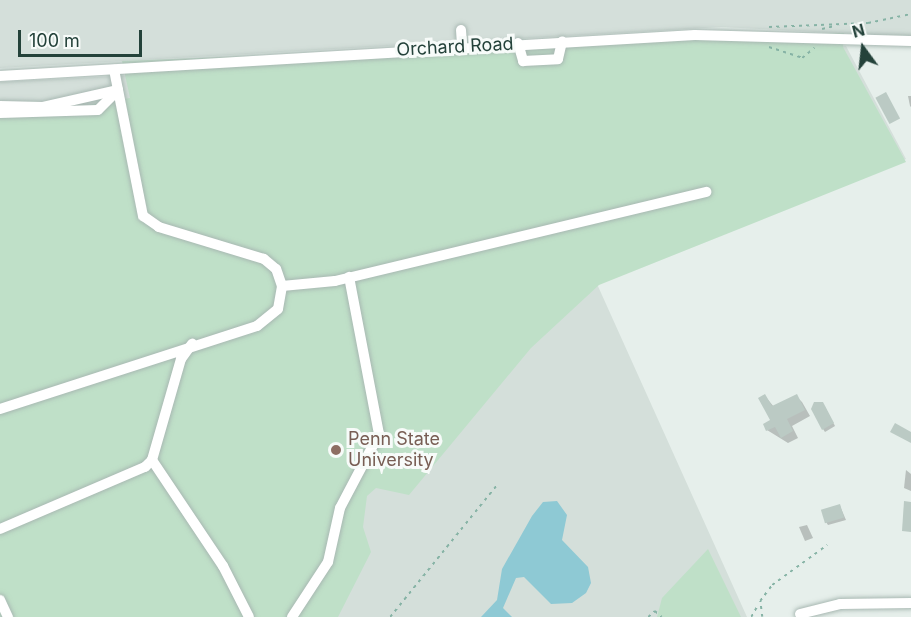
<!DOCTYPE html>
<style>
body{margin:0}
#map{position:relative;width:911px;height:617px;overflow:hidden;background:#e6efeb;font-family:Inter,sans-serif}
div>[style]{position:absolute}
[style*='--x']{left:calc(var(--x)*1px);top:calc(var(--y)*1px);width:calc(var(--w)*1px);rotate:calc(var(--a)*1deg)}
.built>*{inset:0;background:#d4dfda}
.green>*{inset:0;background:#bfe0c8}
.water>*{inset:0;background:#8ec9d4}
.shadow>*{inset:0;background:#0003}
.building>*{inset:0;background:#bbcac4;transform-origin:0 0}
.path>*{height:1.5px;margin-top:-0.75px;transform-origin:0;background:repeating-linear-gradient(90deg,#86b3a5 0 3px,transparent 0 7.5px)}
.roads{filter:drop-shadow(0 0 2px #a8b8b2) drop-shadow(0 0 2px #a8b8b2)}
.minor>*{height:10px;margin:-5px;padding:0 5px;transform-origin:5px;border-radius:5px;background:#fff}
.dots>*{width:16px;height:16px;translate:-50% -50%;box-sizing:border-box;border:3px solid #f7fbf9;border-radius:50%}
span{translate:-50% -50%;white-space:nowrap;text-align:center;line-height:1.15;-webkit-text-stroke:6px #f7fbf9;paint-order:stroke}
.street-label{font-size:18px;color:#24423a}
.education-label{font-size:18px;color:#785e54}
.left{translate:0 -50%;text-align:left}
.north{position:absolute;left:833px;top:18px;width:60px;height:60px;-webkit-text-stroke:4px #f7fbf9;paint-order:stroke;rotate:345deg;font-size:16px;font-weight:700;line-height:24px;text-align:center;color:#24423a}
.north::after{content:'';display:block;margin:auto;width:21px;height:27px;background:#24423a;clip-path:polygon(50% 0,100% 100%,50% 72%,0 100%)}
.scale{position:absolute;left:18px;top:30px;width:124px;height:27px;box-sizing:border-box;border:3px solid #24423a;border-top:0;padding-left:8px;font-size:18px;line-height:21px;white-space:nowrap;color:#24423a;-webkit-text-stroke:4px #f7fbf9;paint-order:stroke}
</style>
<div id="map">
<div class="built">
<div style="clip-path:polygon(0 0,911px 0,911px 37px,722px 27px,0 68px)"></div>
<div style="clip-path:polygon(808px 41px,846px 46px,906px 159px,597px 284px,747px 617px,0 617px,0 82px)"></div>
</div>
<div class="green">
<div style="clip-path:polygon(844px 33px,843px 47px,906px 162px,599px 285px,531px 348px,409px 495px,376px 488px,367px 496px,363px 527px,371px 552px,338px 617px,0 617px,0 113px,30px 114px,130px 98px,122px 61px)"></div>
<div style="clip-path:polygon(708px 549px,741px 617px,657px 617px,662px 598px)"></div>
</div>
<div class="water">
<div style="clip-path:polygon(557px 501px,567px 515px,562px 540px,588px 567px,591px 583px,586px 593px,572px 603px,551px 604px,524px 577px,516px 578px,503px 608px,512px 617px,481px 617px,497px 600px,502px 569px,532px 516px,543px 502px)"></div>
</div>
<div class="shadow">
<div style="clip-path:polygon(908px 96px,911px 96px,911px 107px,910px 106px)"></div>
<div style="clip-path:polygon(765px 396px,774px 407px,796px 396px,802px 402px,810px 416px,792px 426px,798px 438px,788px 443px,767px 430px,772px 421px)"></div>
<div style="clip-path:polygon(825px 407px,835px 426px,825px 432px,823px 429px)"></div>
<div style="clip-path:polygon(906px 470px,911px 474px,911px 491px,904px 488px)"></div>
<div style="clip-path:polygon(840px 506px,846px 520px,828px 525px,826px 522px)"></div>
<div style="clip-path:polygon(807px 525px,813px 538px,805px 541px,799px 527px)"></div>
</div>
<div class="building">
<div style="left:886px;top:92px;width:30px;height:12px;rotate:62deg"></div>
<div style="clip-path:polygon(765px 394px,772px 406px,797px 394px,805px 410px,787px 419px,793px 431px,781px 438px,775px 427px,766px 431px,763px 424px,770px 420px,758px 398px)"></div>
<div style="clip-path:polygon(814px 402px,823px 402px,834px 423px,822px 430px,811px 409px)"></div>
<div style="clip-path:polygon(895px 423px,911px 432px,911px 443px,890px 432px)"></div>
<div style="clip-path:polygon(904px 501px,911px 502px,911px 532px,902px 531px)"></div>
<div style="left:840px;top:504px;width:14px;height:20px;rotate:73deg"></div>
</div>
<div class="path">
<div style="--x:769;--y:27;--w:99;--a:-2.3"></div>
<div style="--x:868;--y:23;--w:44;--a:-11.8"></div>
<div style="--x:822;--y:29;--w:13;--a:-13"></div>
<div style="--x:769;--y:47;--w:35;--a:18"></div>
<div style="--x:802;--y:58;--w:16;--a:-40"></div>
<div style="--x:390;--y:617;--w:170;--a:-51"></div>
<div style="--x:648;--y:617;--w:9;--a:-41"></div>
<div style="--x:655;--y:611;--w:9;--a:41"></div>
<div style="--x:751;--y:617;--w:14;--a:-60"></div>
<div style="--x:762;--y:617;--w:16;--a:-97"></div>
<div style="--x:760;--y:601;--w:20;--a:-53"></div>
<div style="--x:772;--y:585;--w:68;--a:-36"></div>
</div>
<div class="roads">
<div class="minor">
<div style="--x:461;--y:30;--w:16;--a:86"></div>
<div style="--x:518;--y:43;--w:19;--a:74"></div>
<div style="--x:523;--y:61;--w:35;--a:-3"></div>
<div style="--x:558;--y:59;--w:18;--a:-77"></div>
<div style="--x:0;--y:76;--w:696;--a:-3.38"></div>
<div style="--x:695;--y:35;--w:216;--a:1.6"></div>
<div style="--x:0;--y:106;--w:43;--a:1.3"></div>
<div style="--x:43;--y:107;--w:77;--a:-12.8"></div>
<div style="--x:0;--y:113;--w:98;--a:-1.8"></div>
<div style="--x:98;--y:110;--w:28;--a:-45"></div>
<div style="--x:282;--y:286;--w:53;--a:-5.4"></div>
<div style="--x:335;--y:281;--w:382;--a:-13.5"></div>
<div style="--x:0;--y:409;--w:270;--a:-17.9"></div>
<div style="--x:257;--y:326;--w:27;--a:-39"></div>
<div style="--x:278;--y:309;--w:23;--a:-80"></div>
<div style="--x:282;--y:286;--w:18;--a:-109"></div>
<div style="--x:276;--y:269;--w:16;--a:-140"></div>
<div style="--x:264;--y:259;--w:110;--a:-163.1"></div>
<div style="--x:159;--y:227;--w:19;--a:-145"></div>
<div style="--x:143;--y:216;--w:149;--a:-101.2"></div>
<div style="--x:152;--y:460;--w:128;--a:56.2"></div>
<div style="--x:223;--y:566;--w:57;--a:63"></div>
<div style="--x:0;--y:529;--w:158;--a:-23.2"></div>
<div style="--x:145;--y:467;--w:10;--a:-45"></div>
<div style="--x:152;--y:460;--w:105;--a:-74"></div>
<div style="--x:181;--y:359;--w:19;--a:-54"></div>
<div style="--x:0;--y:600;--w:19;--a:65"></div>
<div style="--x:800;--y:614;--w:41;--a:-14"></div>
<div style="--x:840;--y:604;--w:71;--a:-0.8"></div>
<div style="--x:292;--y:617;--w:66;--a:-56.8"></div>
<div style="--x:328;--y:562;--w:55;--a:-77.5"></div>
<div style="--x:340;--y:508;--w:84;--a:-62.2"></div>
<div style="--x:379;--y:434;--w:160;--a:-100.8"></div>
</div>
</div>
<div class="dots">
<div style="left:336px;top:450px;background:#8d6e63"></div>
</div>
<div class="street-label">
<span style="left:455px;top:47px;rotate:-3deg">Orchard Road</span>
</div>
<div class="education-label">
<span class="left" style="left:348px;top:450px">Penn State<br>University</span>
</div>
<div class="north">N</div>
<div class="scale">100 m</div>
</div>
